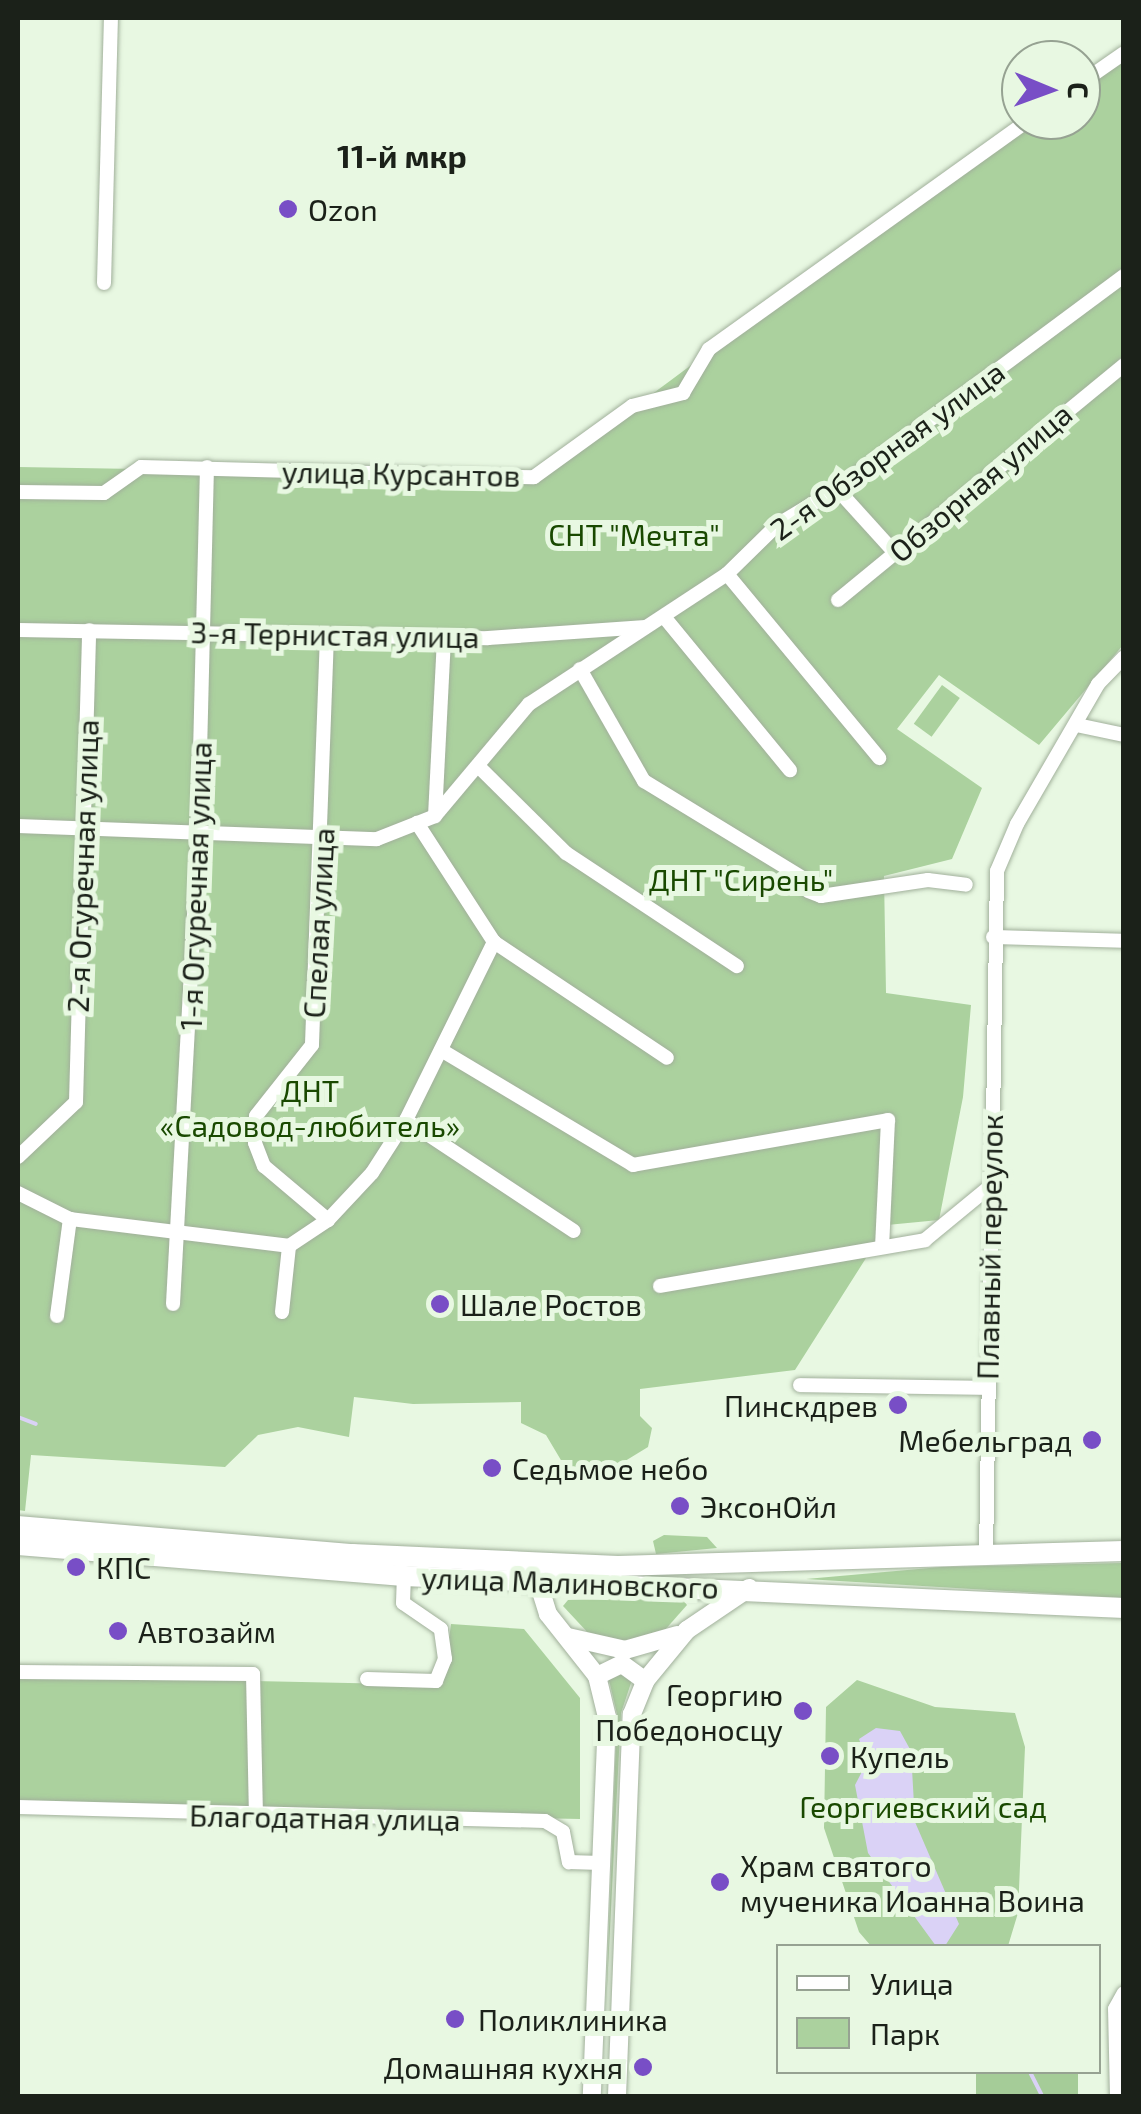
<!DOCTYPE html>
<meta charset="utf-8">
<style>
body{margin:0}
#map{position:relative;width:1141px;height:2114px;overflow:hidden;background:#e8f8e2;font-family:"Exo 2",sans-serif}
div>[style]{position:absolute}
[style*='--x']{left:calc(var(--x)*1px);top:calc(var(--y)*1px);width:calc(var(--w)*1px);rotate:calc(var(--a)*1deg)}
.green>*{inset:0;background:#abd19e;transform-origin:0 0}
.forest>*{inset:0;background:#a5cc98;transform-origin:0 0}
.water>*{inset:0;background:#dad2f6}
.stream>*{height:4px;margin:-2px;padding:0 2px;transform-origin:2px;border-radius:2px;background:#dad2f6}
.roads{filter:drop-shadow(0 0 2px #a1b09b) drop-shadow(0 0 2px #a1b09b)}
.minor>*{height:14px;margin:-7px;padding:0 7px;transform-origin:7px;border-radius:7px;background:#fff}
.major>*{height:18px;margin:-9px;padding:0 9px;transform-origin:9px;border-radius:9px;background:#fff}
.highway>*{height:20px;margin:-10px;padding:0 10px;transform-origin:10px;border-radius:10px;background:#fff}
.dots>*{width:28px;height:28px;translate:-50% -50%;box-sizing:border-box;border:5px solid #e8f8e2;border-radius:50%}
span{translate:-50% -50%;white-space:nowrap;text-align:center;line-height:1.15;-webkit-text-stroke:10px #e8f8e2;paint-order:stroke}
.poi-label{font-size:30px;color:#1b2119}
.left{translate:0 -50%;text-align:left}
.right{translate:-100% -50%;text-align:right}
.street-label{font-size:30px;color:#1b2119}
.park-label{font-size:30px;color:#194900}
.neighbourhood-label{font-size:32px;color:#1b2119;font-weight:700}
.frame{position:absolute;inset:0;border:20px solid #1b2119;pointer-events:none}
.legend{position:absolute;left:776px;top:1944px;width:325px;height:130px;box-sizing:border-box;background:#e8f8e2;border:2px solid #96a292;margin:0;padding:12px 18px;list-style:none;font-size:30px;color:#1b2119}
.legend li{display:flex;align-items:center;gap:20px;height:50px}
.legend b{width:50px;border:2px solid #96a292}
.north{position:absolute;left:1001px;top:40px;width:100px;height:100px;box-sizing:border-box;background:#e8f8e2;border:2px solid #96a292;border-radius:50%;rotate:91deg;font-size:28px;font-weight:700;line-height:40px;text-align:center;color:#1b2119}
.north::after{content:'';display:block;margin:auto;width:35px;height:45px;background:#784ec6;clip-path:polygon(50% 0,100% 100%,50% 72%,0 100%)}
</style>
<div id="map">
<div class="green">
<div style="clip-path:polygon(1123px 45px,1123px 645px,1039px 745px,939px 675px,897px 729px,982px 788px,952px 859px,884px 876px,886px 993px,971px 1005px,963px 1097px,939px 1220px,887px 1225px,795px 1370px,640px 1389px,640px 1416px,652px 1428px,648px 1447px,594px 1480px,574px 1482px,546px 1435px,521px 1423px,521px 1402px,413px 1404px,354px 1397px,349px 1437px,298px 1427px,258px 1435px,225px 1467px,31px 1455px,25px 1511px,18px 1510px,18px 467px,542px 476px,1021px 120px,1081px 120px,1081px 76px)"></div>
<div style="left:942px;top:685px;width:22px;height:48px;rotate:36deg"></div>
<div style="clip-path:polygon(664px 1535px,707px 1537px,717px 1548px,656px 1554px,653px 1541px)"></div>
<div style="clip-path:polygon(1123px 1563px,1123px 1598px,806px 1579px,941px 1567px)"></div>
<div style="clip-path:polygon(623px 1599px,683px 1600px,687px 1605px,664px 1631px,628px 1645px,590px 1635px,563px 1606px,568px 1600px)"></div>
<div style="clip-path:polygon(451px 1624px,524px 1629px,580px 1698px,580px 1819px,18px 1808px,18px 1676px,443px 1685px)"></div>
<div style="clip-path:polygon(622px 1673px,633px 1677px,621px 1713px,606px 2007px,617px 1714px,608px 1676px)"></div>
<div style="clip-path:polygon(857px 1680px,935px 1707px,1015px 1713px,1025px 1747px,1018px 1913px,1008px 1946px,871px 1946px,859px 1932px,824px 1828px,826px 1707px)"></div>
</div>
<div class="forest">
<div style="left:976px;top:2072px;width:102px;height:24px"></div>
</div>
<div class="water">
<div style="clip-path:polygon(876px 1728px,900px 1731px,911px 1751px,915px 1822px,959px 1924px,945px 1946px,936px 1946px,868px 1853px,855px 1785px,867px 1762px,859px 1739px)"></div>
</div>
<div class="stream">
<div style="--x:18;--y:1417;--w:19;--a:21"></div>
<div style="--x:1030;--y:2072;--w:27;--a:63"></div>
</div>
<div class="roads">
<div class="minor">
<div style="--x:1081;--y:83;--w:52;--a:-34.9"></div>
<div style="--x:104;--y:283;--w:265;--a:-88.5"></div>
<div style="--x:837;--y:489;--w:86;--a:47.8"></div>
<div style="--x:18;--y:492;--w:86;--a:0.7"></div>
<div style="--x:104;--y:493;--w:45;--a:-35.1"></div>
<div style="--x:141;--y:467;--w:393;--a:1.5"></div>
<div style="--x:534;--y:477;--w:121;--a:-35.9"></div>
<div style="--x:632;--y:406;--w:53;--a:-14.3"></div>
<div style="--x:683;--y:393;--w:51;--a:-59.4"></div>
<div style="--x:709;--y:349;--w:393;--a:-35.6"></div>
<div style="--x:727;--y:574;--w:239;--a:50.4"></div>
<div style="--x:838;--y:600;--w:370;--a:-39.4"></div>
<div style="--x:665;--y:618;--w:197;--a:50.6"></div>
<div style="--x:18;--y:630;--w:470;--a:1"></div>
<div style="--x:488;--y:638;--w:158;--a:-4"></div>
<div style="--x:327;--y:635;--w:410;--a:92.1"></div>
<div style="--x:312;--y:1045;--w:90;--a:128.3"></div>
<div style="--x:256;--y:1116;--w:27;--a:92"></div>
<div style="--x:255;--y:1143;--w:25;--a:69"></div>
<div style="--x:264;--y:1166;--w:84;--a:40.2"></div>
<div style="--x:580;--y:669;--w:129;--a:60.3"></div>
<div style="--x:644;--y:781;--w:184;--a:31.4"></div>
<div style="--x:1077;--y:725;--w:48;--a:12"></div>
<div style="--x:480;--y:768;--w:121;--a:44.7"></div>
<div style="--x:566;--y:853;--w:205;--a:33.5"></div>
<div style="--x:435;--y:816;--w:179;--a:-87.1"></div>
<div style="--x:18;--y:826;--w:359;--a:2.1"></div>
<div style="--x:377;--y:839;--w:62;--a:-21.6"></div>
<div style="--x:435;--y:816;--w:146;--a:-50"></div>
<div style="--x:529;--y:704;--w:237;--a:-33.3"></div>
<div style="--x:727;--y:574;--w:70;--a:-44.4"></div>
<div style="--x:777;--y:525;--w:70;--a:-31"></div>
<div style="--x:837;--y:489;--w:357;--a:-36.6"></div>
<div style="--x:808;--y:891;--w:14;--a:21"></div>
<div style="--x:821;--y:896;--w:108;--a:-8.5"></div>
<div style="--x:928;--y:880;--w:38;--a:7"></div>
<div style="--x:993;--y:937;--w:131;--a:1.7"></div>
<div style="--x:494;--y:942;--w:208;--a:33.8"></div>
<div style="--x:441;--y:1050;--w:224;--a:30.9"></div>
<div style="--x:633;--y:1165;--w:259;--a:-10"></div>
<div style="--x:888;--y:1120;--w:125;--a:92.7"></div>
<div style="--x:406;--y:1120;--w:201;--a:33.5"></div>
<div style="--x:18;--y:1157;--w:80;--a:-43.5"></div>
<div style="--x:76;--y:1102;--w:472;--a:-88.4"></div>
<div style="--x:18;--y:1193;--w:58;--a:26.6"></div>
<div style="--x:70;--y:1219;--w:221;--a:7"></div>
<div style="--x:660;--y:1286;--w:269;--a:-9.8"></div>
<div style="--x:925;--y:1240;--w:82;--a:-39.5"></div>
<div style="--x:173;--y:1304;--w:470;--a:-86.9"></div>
<div style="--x:198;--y:835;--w:368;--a:-88.6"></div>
<div style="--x:282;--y:1312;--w:66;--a:-83.9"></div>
<div style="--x:289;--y:1246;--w:47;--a:-33.7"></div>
<div style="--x:328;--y:1220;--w:64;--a:-46.9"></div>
<div style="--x:372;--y:1173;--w:63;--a:-57.3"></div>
<div style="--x:406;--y:1120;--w:199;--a:-63.7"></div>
<div style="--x:494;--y:942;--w:142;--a:-122.9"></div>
<div style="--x:57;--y:1316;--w:98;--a:-82.4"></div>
<div style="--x:800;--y:1385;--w:187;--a:0.9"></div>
<div style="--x:986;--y:1556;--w:685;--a:-89.08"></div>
<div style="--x:997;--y:871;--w:51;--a:-66.9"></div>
<div style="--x:1017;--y:824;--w:162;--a:-59.9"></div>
<div style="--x:1098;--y:684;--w:37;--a:-46"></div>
<div style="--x:18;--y:1672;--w:235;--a:0.5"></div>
<div style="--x:253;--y:1674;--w:142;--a:88.8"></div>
<div style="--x:367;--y:1679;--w:69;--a:1.7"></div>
<div style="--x:436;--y:1681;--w:24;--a:-68"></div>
<div style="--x:445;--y:1659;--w:30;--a:-98"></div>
<div style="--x:441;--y:1629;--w:46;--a:-145.6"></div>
<div style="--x:403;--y:1603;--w:27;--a:-88"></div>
<div style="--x:18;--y:1807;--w:527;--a:1.52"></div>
<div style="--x:545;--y:1821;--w:21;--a:31"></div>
<div style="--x:563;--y:1832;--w:31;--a:79"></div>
<div style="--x:569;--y:1862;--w:32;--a:2"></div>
<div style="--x:1117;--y:2096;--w:87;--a:-91.3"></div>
<div style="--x:1115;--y:2009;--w:18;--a:-61"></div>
</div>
<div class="major">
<div style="--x:534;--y:1569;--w:47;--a:72.7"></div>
<div style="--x:548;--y:1614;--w:79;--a:51.7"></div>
<div style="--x:597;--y:1676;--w:42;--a:76.3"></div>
<div style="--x:607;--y:1717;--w:379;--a:92.3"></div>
<div style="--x:568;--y:1637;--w:58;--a:12.8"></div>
<div style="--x:625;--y:1650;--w:54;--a:-16.1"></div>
<div style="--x:597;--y:1676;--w:28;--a:-26"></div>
<div style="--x:622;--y:1664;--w:29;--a:36"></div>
<div style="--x:617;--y:2096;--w:382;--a:-87.8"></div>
<div style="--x:632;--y:1714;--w:35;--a:-68"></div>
<div style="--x:645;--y:1681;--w:66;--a:-50.5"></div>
<div style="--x:687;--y:1630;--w:75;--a:-34.1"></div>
</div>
<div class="highway">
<div style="--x:18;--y:1526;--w:335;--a:4.8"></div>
<div style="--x:352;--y:1554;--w:266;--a:2.6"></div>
<div style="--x:618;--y:1566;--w:506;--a:-1.7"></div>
<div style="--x:18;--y:1545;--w:387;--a:4.6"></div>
<div style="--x:404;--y:1576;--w:721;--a:2.54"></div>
</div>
</div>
<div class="dots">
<div style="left:288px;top:209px;background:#784ec6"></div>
<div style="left:440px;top:1304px;background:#784ec6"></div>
<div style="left:898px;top:1405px;background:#784ec6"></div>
<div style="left:1092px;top:1440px;background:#784ec6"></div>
<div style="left:492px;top:1468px;background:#784ec6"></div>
<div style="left:680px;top:1506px;background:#784ec6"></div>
<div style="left:76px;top:1567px;background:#784ec6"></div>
<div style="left:118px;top:1631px;background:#784ec6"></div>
<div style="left:803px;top:1711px;background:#784ec6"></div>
<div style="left:830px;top:1756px;background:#784ec6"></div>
<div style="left:720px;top:1882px;background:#784ec6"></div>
<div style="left:455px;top:2019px;background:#784ec6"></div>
<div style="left:643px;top:2067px;background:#784ec6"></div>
</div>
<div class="poi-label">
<span class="left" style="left:308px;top:209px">Ozon</span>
<span class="left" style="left:460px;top:1304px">Шале Ростов</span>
<span class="right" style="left:878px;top:1405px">Пинскдрев</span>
<span class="right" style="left:1072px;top:1440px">Мебельград</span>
<span class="left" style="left:512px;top:1468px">Седьмое небо</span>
<span class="left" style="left:700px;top:1506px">ЭксонОйл</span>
<span class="left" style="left:96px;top:1567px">КПС</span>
<span class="left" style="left:138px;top:1631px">Автозайм</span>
<span class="right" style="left:783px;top:1711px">Георгию<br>Победоносцу</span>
<span class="left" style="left:850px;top:1756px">Купель</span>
<span class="left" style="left:740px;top:1882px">Храм святого<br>мученика Иоанна Воина</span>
<span class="left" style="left:478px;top:2019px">Поликлиника</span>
<span class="right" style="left:623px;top:2067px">Домашняя кухня</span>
</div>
<div class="street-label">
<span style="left:887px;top:450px;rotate:-36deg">2-я Обзорная улица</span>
<span style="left:401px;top:473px;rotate:1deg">улица Курсантов</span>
<span style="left:980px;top:482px;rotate:-40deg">Обзорная улица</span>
<span style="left:335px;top:634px;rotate:1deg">3-я Тернистая улица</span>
<span style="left:82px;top:866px;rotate:-88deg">2-я Огуречная улица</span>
<span style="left:195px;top:886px;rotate:-88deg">1-я Огуречная улица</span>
<span style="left:318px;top:923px;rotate:-87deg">Спелая улица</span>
<span style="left:989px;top:1247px;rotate:-89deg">Плавный переулок</span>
<span style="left:570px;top:1582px;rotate:2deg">улица Малиновского</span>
<span style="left:325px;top:1817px;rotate:1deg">Благодатная улица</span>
</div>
<div class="park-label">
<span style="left:634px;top:534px">СНТ "Мечта"</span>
<span style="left:741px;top:879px">ДНТ "Сирень"</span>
<span style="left:310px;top:1107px">ДНТ<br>«Садовод-любитель»</span>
<span style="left:923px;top:1806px">Георгиевский сад</span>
</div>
<div class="neighbourhood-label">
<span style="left:402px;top:155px">11-й мкр</span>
</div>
<div class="frame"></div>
<ul class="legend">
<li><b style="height:12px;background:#fff"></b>Улица</li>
<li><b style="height:28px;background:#abd19e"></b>Парк</li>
</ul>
<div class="north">С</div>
</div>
